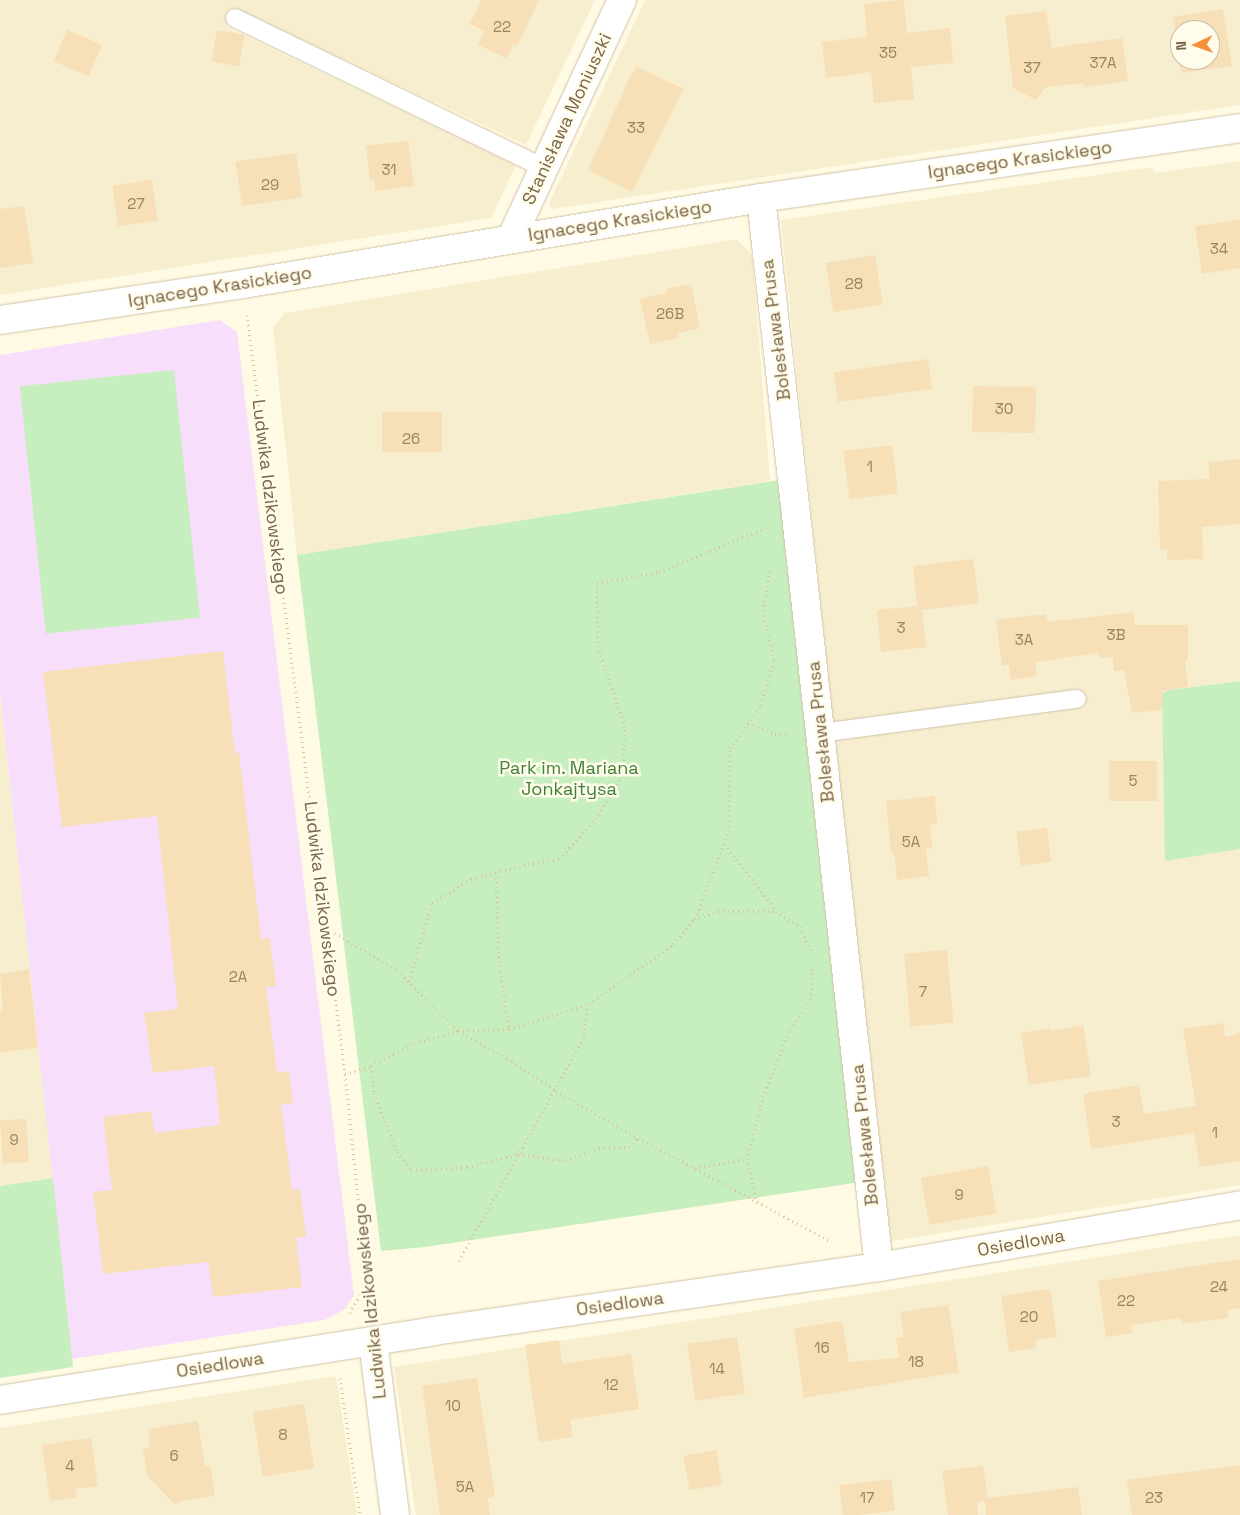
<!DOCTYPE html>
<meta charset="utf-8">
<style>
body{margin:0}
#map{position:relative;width:1240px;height:1515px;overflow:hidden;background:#fffae3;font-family:"Space Grotesk",sans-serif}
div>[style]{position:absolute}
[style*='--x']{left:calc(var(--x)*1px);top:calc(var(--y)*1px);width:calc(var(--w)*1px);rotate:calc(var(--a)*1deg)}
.residential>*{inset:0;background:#f7eed0}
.education>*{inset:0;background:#f7dffb}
.green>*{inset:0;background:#c7eebf;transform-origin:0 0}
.building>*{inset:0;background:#f7dfb7;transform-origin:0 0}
.path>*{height:3px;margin-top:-1.5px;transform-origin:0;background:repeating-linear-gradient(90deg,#dcc39a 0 1px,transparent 0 5px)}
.roads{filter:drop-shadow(0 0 1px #d1c3a8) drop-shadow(0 0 1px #d1c3a8)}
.service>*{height:18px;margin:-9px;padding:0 9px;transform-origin:9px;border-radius:9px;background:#fff}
.minor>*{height:28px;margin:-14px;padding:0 14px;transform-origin:14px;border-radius:14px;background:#fff}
span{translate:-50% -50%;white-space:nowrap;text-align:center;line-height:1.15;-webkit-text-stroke:5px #fffceb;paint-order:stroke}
.number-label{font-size:15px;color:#998362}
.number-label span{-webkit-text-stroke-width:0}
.street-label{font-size:18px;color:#7a6446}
.park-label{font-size:18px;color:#41813c}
.north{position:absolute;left:1170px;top:20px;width:50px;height:50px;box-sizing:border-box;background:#fffceb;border:1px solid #cabfa9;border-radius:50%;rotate:267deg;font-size:14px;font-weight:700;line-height:20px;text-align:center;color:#7a6446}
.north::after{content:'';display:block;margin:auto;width:18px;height:22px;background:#f6903b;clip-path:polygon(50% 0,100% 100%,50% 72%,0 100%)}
</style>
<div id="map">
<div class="residential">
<div style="clip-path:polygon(0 0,595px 0,526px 145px,236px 9px,226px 27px,516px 165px,491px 218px,0 295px)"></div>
<div style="clip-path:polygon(evenodd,645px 0,1240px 0,1240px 105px,552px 209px,549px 203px,645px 0,1180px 30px,1210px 30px,1210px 60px,1180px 60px,1180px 30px)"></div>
<div style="clip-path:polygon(1240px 161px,1240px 681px,1169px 690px,1165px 861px,1240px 849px,1240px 1185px,886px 1242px,781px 220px,1153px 167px,1154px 173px)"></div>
<div style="clip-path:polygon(736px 239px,752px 254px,770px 481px,297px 555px,273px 328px,285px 313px)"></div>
<div style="clip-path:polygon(0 691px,53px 1178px,0 1186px)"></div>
<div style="clip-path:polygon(1240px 1235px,1240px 1515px,416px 1515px,394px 1367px)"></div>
<div style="clip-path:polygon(336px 1376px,357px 1515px,0 1515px,0 1428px)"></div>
</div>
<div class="education">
<div style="clip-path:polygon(220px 320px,237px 332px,354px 1295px,345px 1309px,325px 1320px,72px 1359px,0 691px,0 355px)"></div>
</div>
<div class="green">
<div style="left:174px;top:370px;width:249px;height:155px;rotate:84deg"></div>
<div style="clip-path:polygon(780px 480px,861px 1182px,425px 1247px,381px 1251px,297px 555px)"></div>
<div style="clip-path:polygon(1240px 681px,1240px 849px,1165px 861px,1162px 693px,1169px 690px)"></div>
<div style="clip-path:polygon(53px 1178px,73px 1367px,0 1378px,0 1186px)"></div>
</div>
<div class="building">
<div style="clip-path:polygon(481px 0,539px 0,517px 46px,513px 44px,507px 58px,478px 45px,485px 31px,470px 24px)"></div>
<div style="clip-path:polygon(904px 0,907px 33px,950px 28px,953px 63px,911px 67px,914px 99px,874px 103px,871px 72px,826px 78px,822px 42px,867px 37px,864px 4px)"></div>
<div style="clip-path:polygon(evenodd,1223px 9px,1232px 66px,1181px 73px,1173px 17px,1223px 9px,1180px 30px,1210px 30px,1210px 60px,1180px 60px,1180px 30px)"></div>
<div style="clip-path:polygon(1046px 11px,1052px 48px,1122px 38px,1128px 81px,1084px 87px,1083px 83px,1046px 87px,1036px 100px,1013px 88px,1005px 16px)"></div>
<div style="left:67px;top:30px;width:38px;height:34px;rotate:23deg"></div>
<div style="left:217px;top:30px;width:28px;height:32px;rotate:10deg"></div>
<div style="clip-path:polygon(637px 67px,684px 89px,632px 192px,588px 170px,630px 77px)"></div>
<div style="clip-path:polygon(408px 141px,414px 186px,375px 191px,374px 179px,370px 180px,366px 146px)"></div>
<div style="left:296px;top:153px;width:45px;height:61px;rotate:82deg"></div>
<div style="left:152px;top:180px;width:41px;height:40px;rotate:82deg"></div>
<div style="clip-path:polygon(24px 206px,33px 263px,0 268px,0 209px)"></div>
<div style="clip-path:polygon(1240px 220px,1240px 268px,1202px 274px,1195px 226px)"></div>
<div style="left:875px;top:255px;width:50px;height:50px;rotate:81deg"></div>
<div style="clip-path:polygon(691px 284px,700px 328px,678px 333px,679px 338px,650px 344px,640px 299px,667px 293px,666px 289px)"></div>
<div style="left:928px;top:359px;width:30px;height:95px;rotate:82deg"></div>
<div style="left:973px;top:386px;width:63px;height:46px;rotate:1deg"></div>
<div style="left:382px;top:412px;width:60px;height:40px"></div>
<div style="left:892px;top:445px;width:49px;height:49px;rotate:83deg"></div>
<div style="clip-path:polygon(1240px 459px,1240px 524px,1202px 527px,1203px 559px,1167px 560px,1167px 549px,1160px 549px,1158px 481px,1210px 479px,1208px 462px)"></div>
<div style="clip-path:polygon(973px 559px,979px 603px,922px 610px,926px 647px,881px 652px,877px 610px,917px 606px,913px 566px)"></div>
<div style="clip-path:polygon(1133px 612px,1135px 625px,1188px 625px,1188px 661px,1185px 661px,1188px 687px,1162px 691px,1162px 710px,1132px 713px,1124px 670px,1114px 671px,1113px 657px,1099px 658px,1098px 653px,1035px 662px,1037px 676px,1011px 680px,1009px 665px,1002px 666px,996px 620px,1046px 614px,1047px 622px)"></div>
<div style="clip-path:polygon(223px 651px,235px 753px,239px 752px,261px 939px,270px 938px,276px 986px,266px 987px,277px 1073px,289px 1071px,293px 1103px,281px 1104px,292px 1190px,300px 1189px,306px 1236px,296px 1238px,302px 1287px,213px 1297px,208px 1262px,103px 1274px,93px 1192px,112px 1190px,103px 1117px,152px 1111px,154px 1133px,220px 1125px,214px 1066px,153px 1073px,144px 1013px,178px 1009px,157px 816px,62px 827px,43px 672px)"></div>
<div style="left:1109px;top:761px;width:48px;height:40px"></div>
<div style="clip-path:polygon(935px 796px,937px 824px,930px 825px,932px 848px,926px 849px,929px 876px,897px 880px,894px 852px,891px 852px,886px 801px)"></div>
<div style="left:1047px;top:828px;width:34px;height:31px;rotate:83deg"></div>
<div style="left:947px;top:950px;width:73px;height:43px;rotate:85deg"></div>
<div style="clip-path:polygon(29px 969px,38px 1047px,0 1053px,0 1013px,3px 1008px,0 974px)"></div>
<div style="clip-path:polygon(1224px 1023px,1225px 1037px,1240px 1033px,1240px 1161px,1200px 1167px,1194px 1133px,1091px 1149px,1083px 1094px,1139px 1085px,1144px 1114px,1196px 1106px,1183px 1029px)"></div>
<div style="clip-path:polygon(1083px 1025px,1091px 1076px,1029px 1085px,1021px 1033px,1050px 1028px,1051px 1031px)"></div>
<div style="left:26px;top:1119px;width:43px;height:26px;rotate:86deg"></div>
<div style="left:988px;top:1166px;width:48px;height:68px;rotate:80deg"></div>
<div style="clip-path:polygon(1240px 1259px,1240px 1308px,1227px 1310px,1228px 1318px,1182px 1324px,1181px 1318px,1131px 1325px,1132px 1333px,1106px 1337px,1098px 1281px)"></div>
<div style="clip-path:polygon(1050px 1289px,1057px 1337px,1035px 1340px,1036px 1348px,1009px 1352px,1001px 1296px)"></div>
<div style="clip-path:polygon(948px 1305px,959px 1372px,804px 1398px,794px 1329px,842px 1321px,849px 1362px,899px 1358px,896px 1338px,904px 1337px,900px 1312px)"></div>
<div style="left:737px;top:1337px;width:57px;height:50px;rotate:82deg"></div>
<div style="clip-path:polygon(559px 1340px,562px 1364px,631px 1354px,639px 1409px,570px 1420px,573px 1437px,539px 1442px,525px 1345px)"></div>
<div style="clip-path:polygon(477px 1378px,495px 1496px,488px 1498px,490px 1515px,440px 1515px,422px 1386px)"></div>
<div style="left:304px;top:1404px;width:65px;height:52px;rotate:81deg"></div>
<div style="clip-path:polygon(198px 1421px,205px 1466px,210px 1465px,215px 1496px,185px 1500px,174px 1504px,147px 1475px,143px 1448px,150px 1447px,148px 1429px)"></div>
<div style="clip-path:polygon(91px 1438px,98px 1486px,75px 1489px,77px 1497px,50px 1501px,42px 1445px)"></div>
<div style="left:716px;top:1450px;width:35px;height:33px;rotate:80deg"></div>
<div style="clip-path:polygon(1240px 1465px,1240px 1515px,1132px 1515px,1127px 1480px)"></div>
<div style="clip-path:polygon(983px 1466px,988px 1498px,1078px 1487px,1082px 1515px,986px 1515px,985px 1501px,977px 1502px,978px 1515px,948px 1515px,942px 1471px)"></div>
<div style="left:891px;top:1479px;width:32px;height:52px;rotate:83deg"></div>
</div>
<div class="path">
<div style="--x:247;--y:315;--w:765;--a:82.64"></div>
<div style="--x:345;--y:1074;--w:238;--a:84"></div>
<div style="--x:748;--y:723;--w:29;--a:22"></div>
<div style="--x:775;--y:734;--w:15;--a:0"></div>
<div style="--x:724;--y:844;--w:84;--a:51.8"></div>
<div style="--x:496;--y:872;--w:89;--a:88.1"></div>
<div style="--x:499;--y:961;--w:69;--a:81.6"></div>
<div style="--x:695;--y:919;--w:94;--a:-68.9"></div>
<div style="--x:729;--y:831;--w:83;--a:-89.3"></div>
<div style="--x:730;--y:748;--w:53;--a:-54.2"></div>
<div style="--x:761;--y:705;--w:47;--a:-73.9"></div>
<div style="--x:774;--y:660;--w:50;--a:-102.7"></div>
<div style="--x:763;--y:611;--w:42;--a:-80.3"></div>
<div style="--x:326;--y:928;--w:82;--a:30.6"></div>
<div style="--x:397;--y:970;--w:86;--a:45"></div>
<div style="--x:458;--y:1031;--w:62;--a:29.1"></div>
<div style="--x:512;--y:1061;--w:53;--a:34.3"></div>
<div style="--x:556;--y:1091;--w:95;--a:29.8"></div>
<div style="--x:638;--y:1138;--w:220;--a:28.2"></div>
<div style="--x:409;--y:982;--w:82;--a:-73.8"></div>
<div style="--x:432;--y:903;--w:46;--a:-31.6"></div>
<div style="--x:471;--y:879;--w:59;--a:-14.7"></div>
<div style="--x:528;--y:864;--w:31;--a:-9"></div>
<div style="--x:559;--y:859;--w:54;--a:-47.2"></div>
<div style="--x:596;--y:819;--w:52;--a:-58.5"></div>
<div style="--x:623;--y:775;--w:48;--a:-87.6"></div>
<div style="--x:625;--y:727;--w:84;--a:-108.6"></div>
<div style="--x:598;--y:647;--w:64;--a:-90.9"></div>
<div style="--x:597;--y:583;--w:63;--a:-10.1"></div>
<div style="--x:659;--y:572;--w:116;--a:-22.4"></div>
<div style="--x:371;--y:1066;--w:27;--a:84"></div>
<div style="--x:374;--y:1093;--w:63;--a:68.7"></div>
<div style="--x:397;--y:1152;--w:23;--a:52"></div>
<div style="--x:411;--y:1170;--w:56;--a:-3.1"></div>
<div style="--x:467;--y:1167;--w:53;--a:-14.3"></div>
<div style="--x:518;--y:1154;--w:49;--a:8.3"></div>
<div style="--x:566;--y:1161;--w:35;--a:-22"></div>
<div style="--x:599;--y:1148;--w:30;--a:-2"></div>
<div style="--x:629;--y:1147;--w:13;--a:-45"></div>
<div style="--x:345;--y:1074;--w:27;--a:-17"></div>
<div style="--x:371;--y:1066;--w:49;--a:-28.1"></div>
<div style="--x:414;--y:1043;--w:46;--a:-15.3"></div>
<div style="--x:458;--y:1031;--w:51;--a:-2.2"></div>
<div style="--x:509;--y:1029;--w:84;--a:-17.4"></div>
<div style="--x:589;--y:1004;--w:103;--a:-35.5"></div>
<div style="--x:673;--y:944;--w:33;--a:-50"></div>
<div style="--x:694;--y:919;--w:25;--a:-18"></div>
<div style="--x:718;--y:911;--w:58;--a:0"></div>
<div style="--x:776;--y:911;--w:29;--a:34"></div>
<div style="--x:800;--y:927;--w:29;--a:65"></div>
<div style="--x:694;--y:1168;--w:54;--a:-9.6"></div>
<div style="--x:757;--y:1203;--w:45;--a:-102.8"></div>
<div style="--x:747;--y:1159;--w:64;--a:-75.5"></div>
<div style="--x:763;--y:1097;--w:73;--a:-68.3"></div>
<div style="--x:790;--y:1029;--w:37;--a:-55"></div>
<div style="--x:811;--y:999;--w:33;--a:-87"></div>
<div style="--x:459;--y:1261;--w:254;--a:-60.8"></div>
<div style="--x:583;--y:1039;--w:34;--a:-82"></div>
<div style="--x:350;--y:1313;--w:21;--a:-61"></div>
<div style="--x:360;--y:1295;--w:10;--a:-29"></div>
<div style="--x:340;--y:1378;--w:138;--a:81.7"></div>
</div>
<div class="roads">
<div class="service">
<div style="--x:235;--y:18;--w:343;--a:25.9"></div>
<div style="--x:821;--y:733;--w:258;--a:-7.6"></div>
</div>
<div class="minor">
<div style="--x:761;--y:198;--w:1075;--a:83.7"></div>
<div style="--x:511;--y:239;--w:264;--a:-65.1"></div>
<div style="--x:0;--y:320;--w:246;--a:-8.4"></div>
<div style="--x:243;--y:284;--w:525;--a:-9.43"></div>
<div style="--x:761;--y:198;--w:484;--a:-8.3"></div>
<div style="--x:373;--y:1341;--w:175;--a:82.8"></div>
<div style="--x:0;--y:1400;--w:439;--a:-9"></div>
<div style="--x:434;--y:1331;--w:450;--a:-8.2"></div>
<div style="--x:879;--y:1267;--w:366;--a:-9.7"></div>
</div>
</div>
<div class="number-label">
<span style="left:502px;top:27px">22</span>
<span style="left:888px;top:53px">35</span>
<span style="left:1103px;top:63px">37A</span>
<span style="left:1032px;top:68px">37</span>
<span style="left:636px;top:128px">33</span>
<span style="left:389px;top:170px">31</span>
<span style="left:270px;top:185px">29</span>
<span style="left:136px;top:204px">27</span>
<span style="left:1219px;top:249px">34</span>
<span style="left:854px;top:284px">28</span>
<span style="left:670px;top:314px">26B</span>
<span style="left:1004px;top:409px">30</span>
<span style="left:411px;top:439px">26</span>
<span style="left:870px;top:467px">1</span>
<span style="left:901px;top:628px">3</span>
<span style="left:1116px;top:635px">3B</span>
<span style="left:1024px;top:640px">3A</span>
<span style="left:1133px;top:781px">5</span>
<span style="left:911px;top:842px">5A</span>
<span style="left:238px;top:977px">2A</span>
<span style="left:923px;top:992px">7</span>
<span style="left:1116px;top:1122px">3</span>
<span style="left:1215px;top:1133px">1</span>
<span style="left:14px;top:1140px">9</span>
<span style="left:959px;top:1195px">9</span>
<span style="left:1219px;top:1287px">24</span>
<span style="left:1126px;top:1301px">22</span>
<span style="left:1029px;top:1317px">20</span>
<span style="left:822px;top:1348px">16</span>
<span style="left:916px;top:1362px">18</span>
<span style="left:717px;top:1369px">14</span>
<span style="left:611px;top:1385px">12</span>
<span style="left:453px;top:1406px">10</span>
<span style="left:283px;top:1435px">8</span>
<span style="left:174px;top:1456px">6</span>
<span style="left:70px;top:1466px">4</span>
<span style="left:465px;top:1487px">5A</span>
<span style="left:867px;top:1498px">17</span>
<span style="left:1154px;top:1498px">23</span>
</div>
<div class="street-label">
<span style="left:567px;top:119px;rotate:-65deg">Stanisława Moniuszki</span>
<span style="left:1020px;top:160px;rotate:-8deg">Ignacego Krasickiego</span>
<span style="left:620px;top:221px;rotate:-9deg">Ignacego Krasickiego</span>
<span style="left:220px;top:287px;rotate:-9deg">Ignacego Krasickiego</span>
<span style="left:776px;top:330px;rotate:-97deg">Bolesława Prusa</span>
<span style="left:270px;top:497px;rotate:83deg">Ludwika Idzikowskiego</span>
<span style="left:821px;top:732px;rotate:-96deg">Bolesława Prusa</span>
<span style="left:322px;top:899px;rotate:83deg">Ludwika Idzikowskiego</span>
<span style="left:865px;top:1135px;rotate:-96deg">Bolesława Prusa</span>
<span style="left:1021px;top:1243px;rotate:-10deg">Osiedlowa</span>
<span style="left:370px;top:1301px;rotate:-96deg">Ludwika Idzikowskiego</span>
<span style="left:620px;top:1304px;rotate:-8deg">Osiedlowa</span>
<span style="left:220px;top:1365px;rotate:-9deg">Osiedlowa</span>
</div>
<div class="park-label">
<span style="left:569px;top:779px">Park im. Mariana<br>Jonkajtysa</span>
</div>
<div class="north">N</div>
</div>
